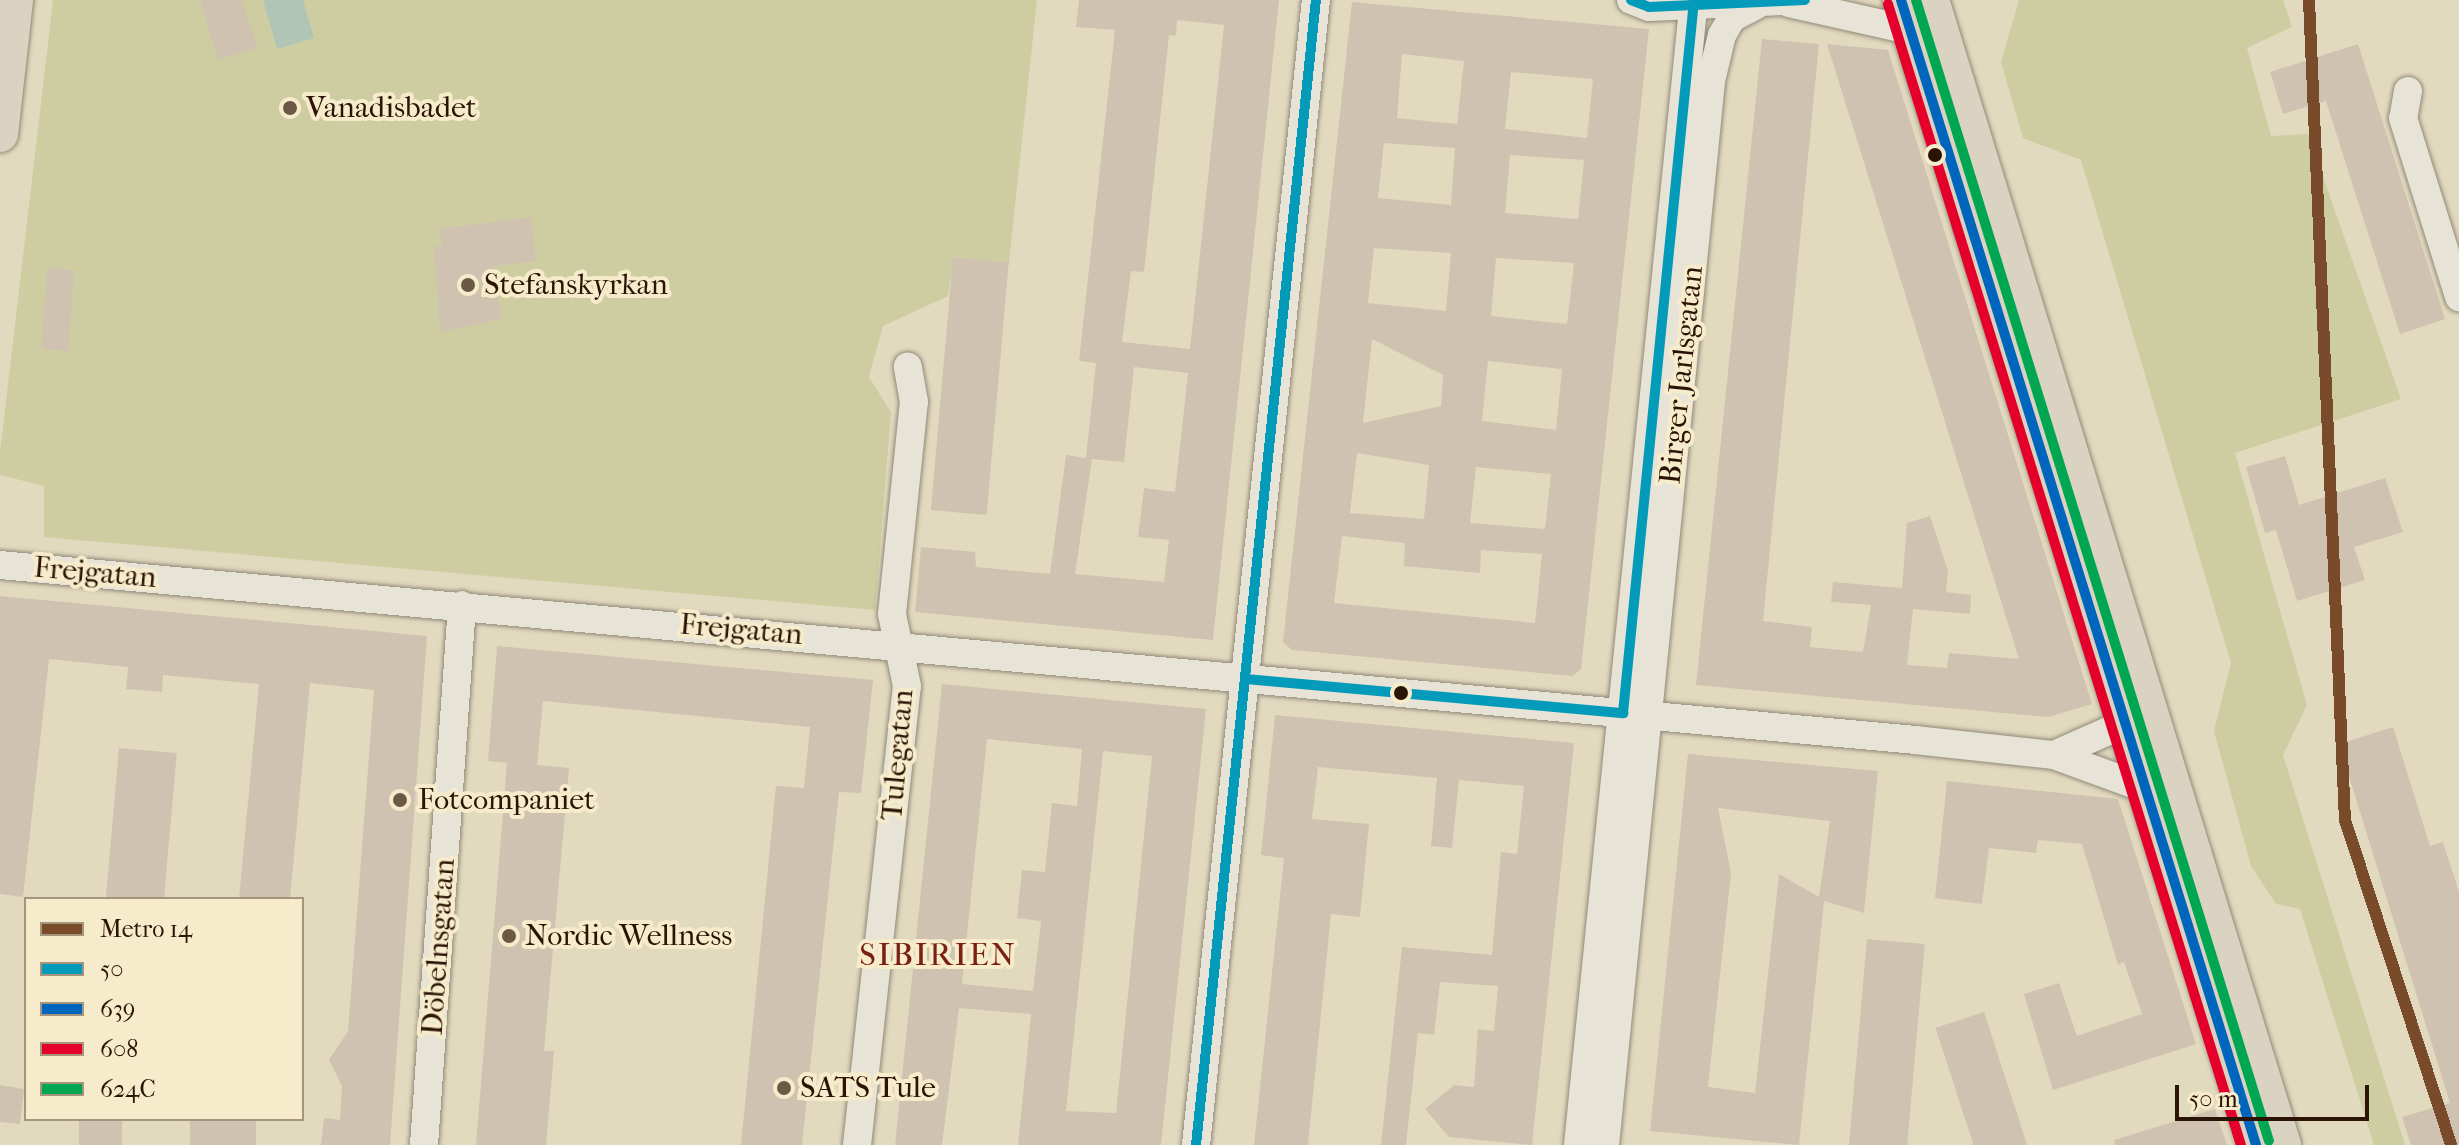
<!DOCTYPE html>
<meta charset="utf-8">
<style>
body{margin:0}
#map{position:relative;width:2459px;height:1145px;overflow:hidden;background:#e2dabf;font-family:"IM FELL French Canon",serif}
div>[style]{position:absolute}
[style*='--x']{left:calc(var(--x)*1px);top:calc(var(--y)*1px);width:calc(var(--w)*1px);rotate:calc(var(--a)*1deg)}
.green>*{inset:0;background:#cecda1}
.water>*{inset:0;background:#b1c5b7}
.building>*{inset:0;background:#d0c2b0;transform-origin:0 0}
.roads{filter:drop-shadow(0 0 2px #918978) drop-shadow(0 0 2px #918978)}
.minor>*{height:28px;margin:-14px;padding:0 14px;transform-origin:14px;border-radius:14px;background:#e7e3d6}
.major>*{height:36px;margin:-18px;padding:0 18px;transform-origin:18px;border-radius:18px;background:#dad3c1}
.bus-1>*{height:10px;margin:-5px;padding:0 5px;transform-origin:5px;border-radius:5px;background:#049aba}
.bus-2>*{height:10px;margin:-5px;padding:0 5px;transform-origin:5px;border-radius:5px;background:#0065bd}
.bus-3>*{height:10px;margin:-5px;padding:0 5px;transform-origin:5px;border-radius:5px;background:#e4002b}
.bus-4>*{height:10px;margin:-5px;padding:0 5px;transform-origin:5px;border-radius:5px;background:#00a651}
.metro-1>*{height:12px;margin:-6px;padding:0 6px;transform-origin:6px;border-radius:6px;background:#7a4b2a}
.dots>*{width:22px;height:22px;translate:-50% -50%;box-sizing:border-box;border:4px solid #f6eccc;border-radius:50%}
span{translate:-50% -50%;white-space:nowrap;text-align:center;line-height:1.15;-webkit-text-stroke:8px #f6eccc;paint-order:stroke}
.poi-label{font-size:30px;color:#2b1305}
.left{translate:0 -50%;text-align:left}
.street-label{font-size:30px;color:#2b1305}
.neighbourhood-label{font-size:32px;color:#7a1f14;letter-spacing:2px}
.legend{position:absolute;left:24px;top:897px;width:280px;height:224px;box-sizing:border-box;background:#f6eccc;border:2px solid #a5957c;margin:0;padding:10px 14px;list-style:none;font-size:24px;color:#2b1305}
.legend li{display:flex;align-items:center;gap:16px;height:40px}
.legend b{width:40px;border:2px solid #a5957c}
.scale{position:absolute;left:2175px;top:1085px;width:194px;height:36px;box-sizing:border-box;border:4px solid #2b1305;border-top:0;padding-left:10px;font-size:24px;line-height:28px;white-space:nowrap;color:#2b1305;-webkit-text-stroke:6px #f6eccc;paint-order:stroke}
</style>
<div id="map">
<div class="green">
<div style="clip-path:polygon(53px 0,1037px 0,1009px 262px,954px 257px,948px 296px,883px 326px,869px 377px,891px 412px,875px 610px,44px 537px,44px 486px,0 475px,0 453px)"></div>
<div style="clip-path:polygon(2019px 0,2283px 0,2292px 27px,2247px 48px,2271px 136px,2308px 134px,2401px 399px,2235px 453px,2307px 705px,2283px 755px,2405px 1145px,2374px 1145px,2300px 909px,2276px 904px,2251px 866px,2214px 731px,2231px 663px,2081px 160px,2023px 138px,2001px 62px)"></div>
</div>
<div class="water">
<div style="clip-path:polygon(263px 0,303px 0,314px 38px,277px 49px)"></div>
</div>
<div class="building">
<div style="clip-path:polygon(200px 0,242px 0,258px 48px,218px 60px)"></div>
<div style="clip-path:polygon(evenodd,1079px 0,1279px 0,1213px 640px,915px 612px,921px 547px,975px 552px,976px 567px,1050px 574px,1066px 455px,1086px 458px,1096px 363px,1079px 361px,1115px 30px,1076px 27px,1079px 0,1177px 20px,1224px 25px,1190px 349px,1122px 342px,1131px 271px,1144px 272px,1169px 35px,1176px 36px,1177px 20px,1079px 0,1134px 367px,1188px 373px,1175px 492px,1144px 488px,1138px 537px,1169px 540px,1164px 582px,1075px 574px,1092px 459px,1124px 462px,1134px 367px)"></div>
<div style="clip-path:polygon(evenodd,1352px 2px,1649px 29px,1581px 669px,1573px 676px,1292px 650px,1283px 642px,1352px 2px,1402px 54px,1464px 61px,1457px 124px,1397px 118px,1402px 54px,1352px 2px,1511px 72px,1593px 79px,1587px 138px,1505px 129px,1511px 72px,1352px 2px,1384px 143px,1455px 148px,1451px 205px,1378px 198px,1384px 143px,1352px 2px,1510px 155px,1584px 160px,1578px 219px,1505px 213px,1510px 155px,1352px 2px,1374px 248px,1451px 253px,1446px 311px,1368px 303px,1374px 248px,1352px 2px,1496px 258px,1574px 263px,1567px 324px,1491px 316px,1496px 258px,1352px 2px,1372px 339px,1443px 375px,1441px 406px,1363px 423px,1372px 339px,1352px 2px,1488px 361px,1562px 369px,1556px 430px,1482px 421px,1488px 361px,1352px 2px,1357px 453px,1429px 465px,1424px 519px,1350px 513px,1357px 453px,1352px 2px,1476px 467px,1551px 474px,1545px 529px,1470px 523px,1476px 467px,1352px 2px,1342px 536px,1405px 543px,1404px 566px,1480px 573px,1481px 550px,1542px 554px,1535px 623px,1334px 603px,1342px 536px)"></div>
<div style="clip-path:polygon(1762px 39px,1819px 44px,1763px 621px,1812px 627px,1810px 647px,1863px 652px,1871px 605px,1831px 602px,1833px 582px,1902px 588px,1907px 523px,1930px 516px,1948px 571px,1946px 592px,1971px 595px,1970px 614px,1913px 609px,1907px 665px,1947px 668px,1949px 653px,2019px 659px,1827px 44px,1888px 50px,2092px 704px,2048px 717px,1696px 685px)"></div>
<div style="clip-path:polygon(2358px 44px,2445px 319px,2400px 334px,2326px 101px,2283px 114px,2270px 72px)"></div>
<div style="clip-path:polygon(531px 217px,536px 261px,494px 266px,501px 319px,440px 332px,434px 246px,442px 246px,440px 229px)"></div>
<div style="left:953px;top:257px;width:56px;height:254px;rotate:5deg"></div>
<div style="left:47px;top:268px;width:27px;height:81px;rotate:4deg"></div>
<div style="clip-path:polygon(2285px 456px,2299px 505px,2385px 478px,2403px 532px,2354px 547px,2365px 580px,2297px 601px,2276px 530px,2265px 533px,2246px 467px)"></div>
<div style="clip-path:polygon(0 596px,427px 636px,390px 1145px,321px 1145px,324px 1118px,340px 1120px,342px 1086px,329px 1060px,348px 1031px,374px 690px,310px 683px,290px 899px,239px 899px,259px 684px,163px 675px,162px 692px,126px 689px,128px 667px,49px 659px,23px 897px,0 894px)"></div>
<div style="clip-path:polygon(497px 646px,873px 680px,861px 793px,839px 792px,802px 1145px,741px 1145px,776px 786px,804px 788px,810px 727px,543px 701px,537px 765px,569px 768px,544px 1051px,554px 1051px,546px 1145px,476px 1145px,507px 763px,488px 761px)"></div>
<div style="clip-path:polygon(evenodd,942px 684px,1206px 709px,1161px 1145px,1018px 1145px,1031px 1014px,959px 1008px,942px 1145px,895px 1145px,942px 684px,987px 739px,1082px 749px,1077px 806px,1052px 803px,1045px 872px,1022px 870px,1017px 918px,1041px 921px,1033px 991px,962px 984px,987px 739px,942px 684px,1103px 751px,1152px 756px,1116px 1113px,1066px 1111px,1103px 751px)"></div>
<div style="clip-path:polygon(1275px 715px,1574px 743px,1532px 1145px,1449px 1137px,1425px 1109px,1454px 1085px,1474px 1087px,1478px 1029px,1494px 1031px,1498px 986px,1440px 982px,1434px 1035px,1418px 1033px,1406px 1145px,1381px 1145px,1402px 947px,1492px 955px,1501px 852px,1517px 854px,1524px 786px,1459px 780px,1452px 848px,1431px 846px,1437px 778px,1318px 767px,1312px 819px,1369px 824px,1360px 917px,1331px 914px,1308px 1145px,1254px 1145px,1284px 858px,1261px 855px)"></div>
<div style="clip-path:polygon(2393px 727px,2430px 846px,2443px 842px,2459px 892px,2459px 1145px,2411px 1145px,2402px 1117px,2450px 1103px,2339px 744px)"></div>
<div style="left:119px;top:748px;width:58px;height:152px;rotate:5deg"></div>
<div style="clip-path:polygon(evenodd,1688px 754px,1878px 771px,1864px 913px,1824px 901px,1799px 1145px,1650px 1131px,1688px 754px,1718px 808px,1830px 821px,1819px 897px,1779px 874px,1755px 1093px,1708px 1087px,1731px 873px,1718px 808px)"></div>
<div style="clip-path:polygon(1947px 781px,2118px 799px,2196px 1044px,2053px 1090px,2024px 994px,2059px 983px,2077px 1036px,2142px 1014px,2124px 962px,2118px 965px,2082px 844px,2038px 840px,2036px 853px,1989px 848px,1982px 904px,1935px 898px)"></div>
<div style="left:1867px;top:939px;width:58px;height:207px;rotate:5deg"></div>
<div style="left:1984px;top:1012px;width:139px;height:51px;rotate:72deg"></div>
<div style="clip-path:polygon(0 1085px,24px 1089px,20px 1124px,0 1122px)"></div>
<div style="clip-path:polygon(2215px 1109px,2227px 1145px,2115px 1145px,2114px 1140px)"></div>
<div style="left:79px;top:1119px;width:43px;height:26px"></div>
<div style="left:190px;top:1119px;width:66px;height:26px"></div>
</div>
<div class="roads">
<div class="minor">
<div style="--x:1631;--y:0;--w:19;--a:21"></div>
<div style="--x:1649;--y:7;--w:156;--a:-2.6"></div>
<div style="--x:1789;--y:3;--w:127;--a:12.7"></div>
<div style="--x:2408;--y:91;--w:27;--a:100"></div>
<div style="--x:2403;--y:118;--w:188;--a:72.6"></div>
<div style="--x:0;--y:565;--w:1923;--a:5.22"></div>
<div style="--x:1915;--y:740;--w:140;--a:6.2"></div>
<div style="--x:2054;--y:755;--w:96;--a:20.1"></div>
<div style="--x:2054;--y:755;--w:77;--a:-23.9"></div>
<div style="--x:424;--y:1145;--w:541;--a:-85.97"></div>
<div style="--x:857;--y:1145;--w:462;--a:-83.8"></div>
<div style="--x:907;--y:686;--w:74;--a:-101.8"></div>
<div style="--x:892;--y:614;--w:213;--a:-84.1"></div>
<div style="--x:914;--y:402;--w:36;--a:-100"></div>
<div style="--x:1196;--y:1145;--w:1151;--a:-84.02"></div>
<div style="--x:1578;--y:1145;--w:1151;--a:-84.22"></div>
<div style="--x:1605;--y:1145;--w:1069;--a:-84.31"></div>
<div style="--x:1711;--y:81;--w:47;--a:-76.6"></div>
<div style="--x:1722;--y:35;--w:20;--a:-60"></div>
<div style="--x:1732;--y:18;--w:27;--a:-28"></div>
</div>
<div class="major">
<div style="--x:1901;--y:0;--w:1199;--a:72.77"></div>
<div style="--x:1931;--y:0;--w:1198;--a:72.91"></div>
<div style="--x:0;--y:134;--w:135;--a:-83.6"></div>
</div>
</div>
<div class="bus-1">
<div style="--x:1631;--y:0;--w:19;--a:21"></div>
<div style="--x:1649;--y:7;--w:156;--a:-2.6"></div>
<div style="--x:1246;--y:679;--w:379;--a:5.2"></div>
<div style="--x:1623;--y:713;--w:717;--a:-84.31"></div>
<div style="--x:1196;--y:1145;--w:1151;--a:-84.02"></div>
</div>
<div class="bus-2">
<div style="--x:1901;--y:0;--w:1199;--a:72.77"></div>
</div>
<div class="bus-3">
<div style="--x:1888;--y:4;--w:1194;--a:72.81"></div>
</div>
<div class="bus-4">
<div style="--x:1916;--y:0;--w:1194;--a:72.81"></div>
</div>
<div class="metro-1">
<div style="--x:2309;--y:0;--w:821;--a:87.49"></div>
<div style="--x:2345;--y:820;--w:342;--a:71.9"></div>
</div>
<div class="dots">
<div style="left:290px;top:108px;background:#6b5946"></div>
<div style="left:1935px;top:155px;background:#2b1305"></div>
<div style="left:468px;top:285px;background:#6b5946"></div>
<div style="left:1401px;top:693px;background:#2b1305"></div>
<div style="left:400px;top:800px;background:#6b5946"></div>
<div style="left:509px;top:936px;background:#6b5946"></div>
<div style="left:784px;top:1088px;background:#6b5946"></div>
</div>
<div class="poi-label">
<span class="left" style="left:306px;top:108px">Vanadisbadet</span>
<span class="left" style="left:484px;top:285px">Stefanskyrkan</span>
<span class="left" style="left:418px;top:800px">Fotcompaniet</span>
<span class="left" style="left:525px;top:936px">Nordic Wellness</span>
<span class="left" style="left:800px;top:1088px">SATS Tule</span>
</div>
<div class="street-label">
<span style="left:1682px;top:375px;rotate:-84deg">Birger Jarlsgatan</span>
<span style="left:95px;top:573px;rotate:5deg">Frejgatan</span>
<span style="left:741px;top:630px;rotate:5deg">Frejgatan</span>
<span style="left:898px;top:755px;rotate:-85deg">Tulegatan</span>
<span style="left:439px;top:947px;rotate:-86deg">Döbelnsgatan</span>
</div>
<div class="neighbourhood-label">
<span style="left:938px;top:955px">SIBIRIEN</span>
</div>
<ul class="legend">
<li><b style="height:10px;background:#7a4b2a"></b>Metro 14</li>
<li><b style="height:10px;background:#049aba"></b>50</li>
<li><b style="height:10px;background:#0065bd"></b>639</li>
<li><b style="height:10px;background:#e4002b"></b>608</li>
<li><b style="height:10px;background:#00a651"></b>624C</li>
</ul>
<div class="scale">50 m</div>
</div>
